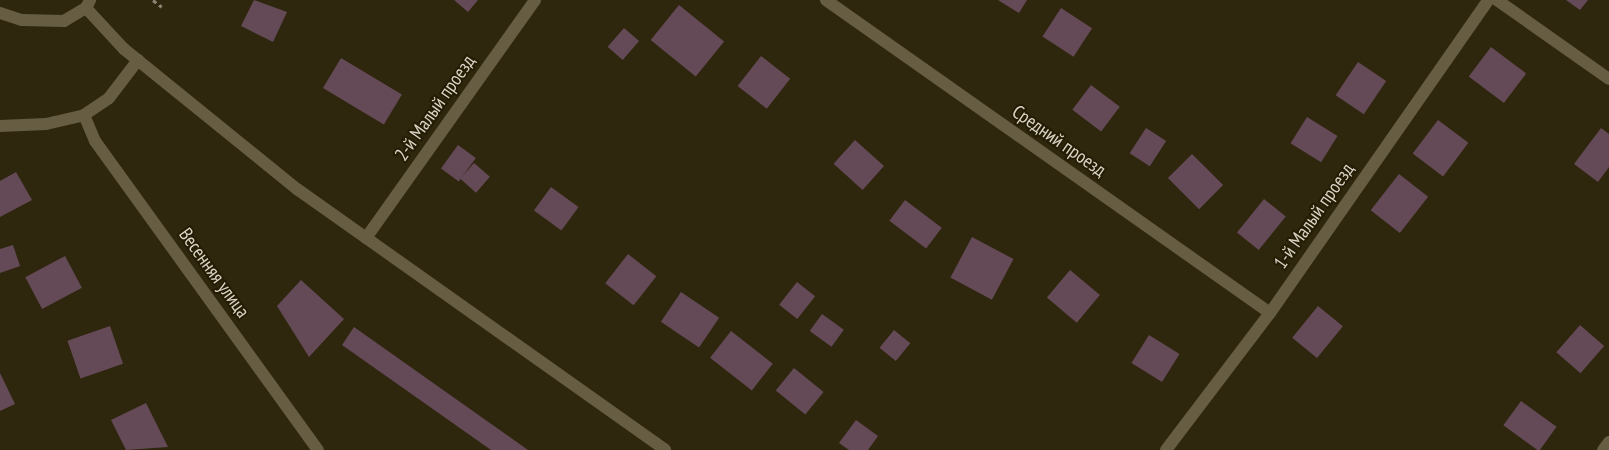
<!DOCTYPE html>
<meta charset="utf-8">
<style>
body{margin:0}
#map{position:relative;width:1609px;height:450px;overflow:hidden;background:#2f260e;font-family:"PT Sans Narrow",sans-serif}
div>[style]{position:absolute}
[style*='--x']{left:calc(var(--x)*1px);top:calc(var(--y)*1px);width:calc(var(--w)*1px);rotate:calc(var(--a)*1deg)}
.building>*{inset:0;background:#644a57;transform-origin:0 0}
.path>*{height:3px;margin-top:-1.5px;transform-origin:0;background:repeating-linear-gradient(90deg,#8c8472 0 4px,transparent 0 8px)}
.minor>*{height:12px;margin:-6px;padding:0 6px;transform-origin:6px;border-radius:6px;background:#675d43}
span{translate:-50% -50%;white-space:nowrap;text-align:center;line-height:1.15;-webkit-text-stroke:4px #251c04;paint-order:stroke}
.street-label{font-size:19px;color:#dad4c6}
</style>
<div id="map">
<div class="building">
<div style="clip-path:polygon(254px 0,287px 12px,273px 42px,241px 26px)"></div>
<div style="clip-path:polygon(454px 0,478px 0,468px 12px)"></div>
<div style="clip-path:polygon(998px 0,1027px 0,1019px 13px)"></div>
<div style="clip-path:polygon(1566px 0,1588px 0,1580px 10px)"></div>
<div style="left:679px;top:5px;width:58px;height:45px;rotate:39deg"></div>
<div style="left:1061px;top:8px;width:37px;height:34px;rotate:33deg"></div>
<div style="left:624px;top:28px;width:20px;height:25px;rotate:41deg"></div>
<div style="left:1491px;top:47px;width:44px;height:37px;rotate:37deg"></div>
<div style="left:761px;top:56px;width:37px;height:38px;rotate:38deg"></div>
<div style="left:341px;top:58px;width:71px;height:35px;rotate:31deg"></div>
<div style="left:1358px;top:62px;width:34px;height:40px;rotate:34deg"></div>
<div style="left:1091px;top:85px;width:36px;height:31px;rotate:37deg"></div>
<div style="left:1307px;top:117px;width:36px;height:31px;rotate:32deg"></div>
<div style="left:1438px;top:120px;width:38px;height:42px;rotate:37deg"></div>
<div style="left:1146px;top:128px;width:24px;height:30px;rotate:33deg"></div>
<div style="clip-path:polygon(1601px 128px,1609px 134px,1609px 167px,1598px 182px,1574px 164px)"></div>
<div style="left:855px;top:140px;width:39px;height:32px;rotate:42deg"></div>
<div style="left:458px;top:145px;width:22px;height:29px;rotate:36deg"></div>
<div style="left:1192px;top:154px;width:44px;height:34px;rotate:45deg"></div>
<div style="left:474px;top:163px;width:21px;height:21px;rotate:41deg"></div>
<div style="clip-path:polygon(16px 172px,32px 200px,0 217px,0 181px)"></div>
<div style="left:1399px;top:174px;width:37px;height:46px;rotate:38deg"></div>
<div style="left:551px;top:187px;width:34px;height:29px;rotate:36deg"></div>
<div style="left:1264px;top:199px;width:28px;height:43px;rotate:39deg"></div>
<div style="left:905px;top:200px;width:46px;height:26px;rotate:37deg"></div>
<div style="left:972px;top:237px;width:47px;height:46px;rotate:28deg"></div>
<div style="clip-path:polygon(13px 245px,20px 266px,0 273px,0 249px)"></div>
<div style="left:628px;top:254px;width:36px;height:37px;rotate:38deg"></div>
<div style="left:65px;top:256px;width:36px;height:45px;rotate:62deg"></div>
<div style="left:1070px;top:270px;width:39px;height:36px;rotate:40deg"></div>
<div style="clip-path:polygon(301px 280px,344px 319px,309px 357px,277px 306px)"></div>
<div style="left:797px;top:282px;width:23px;height:29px;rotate:38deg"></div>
<div style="left:681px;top:292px;width:46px;height:36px;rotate:34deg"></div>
<div style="left:1318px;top:306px;width:32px;height:41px;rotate:39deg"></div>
<div style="left:822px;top:314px;width:27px;height:21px;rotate:36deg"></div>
<div style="left:1580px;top:325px;width:32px;height:36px;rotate:41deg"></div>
<div style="left:110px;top:326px;width:40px;height:45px;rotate:71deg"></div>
<div style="clip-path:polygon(354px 327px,528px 450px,491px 450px,342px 345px)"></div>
<div style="left:894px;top:330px;width:21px;height:23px;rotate:39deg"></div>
<div style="left:731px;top:331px;width:53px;height:34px;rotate:38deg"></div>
<div style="left:1149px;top:335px;width:36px;height:33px;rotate:32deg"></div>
<div style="left:794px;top:368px;width:38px;height:29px;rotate:39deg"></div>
<div style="clip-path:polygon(0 373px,15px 404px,0 411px)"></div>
<div style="left:1521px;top:401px;width:44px;height:30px;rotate:36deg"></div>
<div style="clip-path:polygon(146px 403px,168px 447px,126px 450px,111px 420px)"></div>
<div style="clip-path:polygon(856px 420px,878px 436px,868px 450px,849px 450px,839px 443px)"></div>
</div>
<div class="path">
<div style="--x:153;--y:0;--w:11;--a:38"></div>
</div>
<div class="minor">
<div style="--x:826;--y:0;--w:543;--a:35.18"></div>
<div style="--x:1497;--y:0;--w:137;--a:35.2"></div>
<div style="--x:86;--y:8;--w:56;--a:47.2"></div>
<div style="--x:124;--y:49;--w:223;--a:39"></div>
<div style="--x:297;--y:189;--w:451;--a:35.3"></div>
<div style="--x:0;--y:13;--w:23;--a:18"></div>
<div style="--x:22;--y:20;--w:42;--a:1.4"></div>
<div style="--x:64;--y:21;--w:26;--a:-31"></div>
<div style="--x:86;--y:8;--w:9;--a:-63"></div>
<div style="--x:84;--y:115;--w:28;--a:67"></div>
<div style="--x:95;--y:141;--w:381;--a:54.2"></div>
<div style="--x:0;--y:126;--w:46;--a:-2.5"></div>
<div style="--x:46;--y:124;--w:39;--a:-13"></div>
<div style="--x:84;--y:115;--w:30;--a:-34"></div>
<div style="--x:109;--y:98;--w:48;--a:-52.7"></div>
<div style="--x:366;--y:238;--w:292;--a:-54.6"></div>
<div style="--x:1166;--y:450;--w:172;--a:-52.8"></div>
<div style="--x:1270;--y:313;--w:381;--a:-55.1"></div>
<div style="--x:1603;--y:450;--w:10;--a:-53"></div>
</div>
<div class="street-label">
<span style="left:435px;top:108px;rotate:-55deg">2-й Малый проезд</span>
<span style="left:1059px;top:141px;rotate:35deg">Средний проезд</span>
<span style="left:1314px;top:216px;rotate:-55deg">1-й Малый проезд</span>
<span style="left:214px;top:273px;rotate:54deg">Весенняя улица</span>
</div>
</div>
